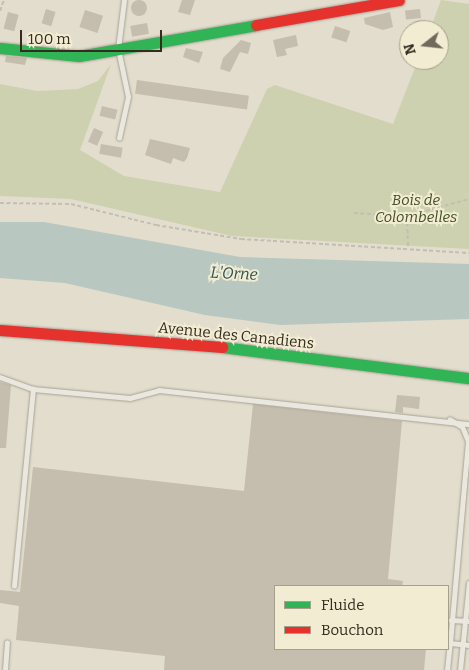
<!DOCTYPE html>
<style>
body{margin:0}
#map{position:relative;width:469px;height:670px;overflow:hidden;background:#e2ddcc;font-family:Bitter,serif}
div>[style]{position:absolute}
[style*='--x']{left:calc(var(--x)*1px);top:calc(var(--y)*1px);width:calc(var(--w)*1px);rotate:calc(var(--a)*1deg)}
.green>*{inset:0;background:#ced1b0}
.water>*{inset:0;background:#b8c7bf}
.building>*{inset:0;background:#c5bdae;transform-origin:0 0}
.round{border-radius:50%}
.path>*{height:2px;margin-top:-1px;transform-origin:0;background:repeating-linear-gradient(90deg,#c3beb5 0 4px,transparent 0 6.5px)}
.roads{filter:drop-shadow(0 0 1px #a7a296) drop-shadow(0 0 1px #a7a296)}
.lane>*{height:4.5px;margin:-2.25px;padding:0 2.25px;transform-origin:2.25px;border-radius:2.25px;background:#eae7de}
.fast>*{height:11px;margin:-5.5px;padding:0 5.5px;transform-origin:5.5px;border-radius:5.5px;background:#30b455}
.jam>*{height:11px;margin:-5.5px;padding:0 5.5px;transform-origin:5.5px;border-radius:5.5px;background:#e5322d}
span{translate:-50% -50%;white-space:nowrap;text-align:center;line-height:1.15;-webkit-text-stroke:4px #f2ecd3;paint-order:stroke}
.park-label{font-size:15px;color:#425027;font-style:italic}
.street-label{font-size:15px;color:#352b1f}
.water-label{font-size:16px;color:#2f5353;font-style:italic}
.legend{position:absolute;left:274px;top:585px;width:175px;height:65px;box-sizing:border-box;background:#f2ecd3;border:1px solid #a69f8b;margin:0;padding:6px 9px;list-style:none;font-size:15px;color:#352b1f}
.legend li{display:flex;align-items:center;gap:10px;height:25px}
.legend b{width:25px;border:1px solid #a69f8b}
.north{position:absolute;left:399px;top:20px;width:50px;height:50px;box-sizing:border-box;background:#f2ecd3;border:1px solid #a69f8b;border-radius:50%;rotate:254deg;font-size:14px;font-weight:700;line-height:20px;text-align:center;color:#352b1f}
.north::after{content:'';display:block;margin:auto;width:18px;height:22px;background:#72695c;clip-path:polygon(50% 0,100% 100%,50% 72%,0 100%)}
.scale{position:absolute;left:20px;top:30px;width:142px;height:22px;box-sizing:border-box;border:2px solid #352b1f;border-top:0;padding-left:6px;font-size:15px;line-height:18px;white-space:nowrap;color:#352b1f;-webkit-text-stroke:4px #f2ecd3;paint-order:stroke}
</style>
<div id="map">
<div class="green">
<div style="clip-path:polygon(441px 0,469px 4px,469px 249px,232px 236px,71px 199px,0 196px,0 84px,37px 91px,78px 89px,98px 81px,111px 64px,80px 150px,124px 176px,220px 192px,267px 89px,275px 85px,393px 124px,418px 60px,439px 60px,439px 30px,430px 30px)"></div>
</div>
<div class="water">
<div style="clip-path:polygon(0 222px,44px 222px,240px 257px,469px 264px,469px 319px,280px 325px,205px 315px,65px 283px,0 278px)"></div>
</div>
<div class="building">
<div class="round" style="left:131px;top:0;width:16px;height:16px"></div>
<div style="clip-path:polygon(182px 0,195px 0,190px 15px,178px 12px)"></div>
<div style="left:46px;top:9px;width:10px;height:15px;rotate:17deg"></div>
<div style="left:420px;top:9px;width:9px;height:15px;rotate:84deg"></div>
<div style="left:85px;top:10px;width:19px;height:18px;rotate:18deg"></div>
<div style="left:8px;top:12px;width:11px;height:17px;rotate:15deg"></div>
<div style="clip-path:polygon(390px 12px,393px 27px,383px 30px,365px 24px,364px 18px)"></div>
<div style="left:147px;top:23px;width:11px;height:17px;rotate:80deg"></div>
<div style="left:335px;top:26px;width:16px;height:12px;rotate:18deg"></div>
<div style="clip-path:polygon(296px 35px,298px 46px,285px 49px,287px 55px,277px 57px,273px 40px)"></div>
<div style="clip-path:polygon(241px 40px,251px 43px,248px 54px,240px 52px,230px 72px,220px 69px,223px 58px)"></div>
<div style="clip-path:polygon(186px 48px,203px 52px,199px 63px,183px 57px)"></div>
<div style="clip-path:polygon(6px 56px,27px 58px,25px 65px,5px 62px)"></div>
<div style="left:137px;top:80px;width:113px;height:14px;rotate:8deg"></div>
<div style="left:102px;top:106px;width:16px;height:10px;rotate:14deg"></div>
<div style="left:94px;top:128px;width:10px;height:15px;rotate:24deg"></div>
<div style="clip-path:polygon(150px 139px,190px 148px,187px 158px,184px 162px,173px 158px,171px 164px,145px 155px)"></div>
<div style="left:101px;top:144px;width:22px;height:10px;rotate:10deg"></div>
<div style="clip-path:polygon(0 382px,11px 385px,6px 448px,0 448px)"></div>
<div style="clip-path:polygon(397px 395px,420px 397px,419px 409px,403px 407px,403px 413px,395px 412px)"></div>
<div style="clip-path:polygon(253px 404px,402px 421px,388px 579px,403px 581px,402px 586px,275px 586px,275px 649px,426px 649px,424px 670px,164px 670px,165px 656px,16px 640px,19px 606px,0 603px,0 590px,20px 592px,33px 467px,244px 491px)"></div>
</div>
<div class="path">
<div style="--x:0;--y:11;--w:12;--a:-70"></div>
<div style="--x:0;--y:203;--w:71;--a:0.8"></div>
<div style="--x:71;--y:204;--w:88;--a:13.9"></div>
<div style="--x:156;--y:225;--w:86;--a:9.4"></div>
<div style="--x:241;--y:239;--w:228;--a:3.5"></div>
<div style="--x:354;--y:213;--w:53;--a:3.2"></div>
<div style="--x:407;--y:216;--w:64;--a:-15.3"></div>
<div style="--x:407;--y:216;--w:32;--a:88"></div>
</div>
<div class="roads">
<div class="lane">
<div style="--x:119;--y:138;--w:42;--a:-77.6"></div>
<div style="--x:128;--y:97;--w:49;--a:-101.8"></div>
<div style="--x:118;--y:49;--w:49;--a:-83"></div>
<div style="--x:0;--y:377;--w:35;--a:20"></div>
<div style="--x:33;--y:389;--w:97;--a:5.3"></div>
<div style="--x:130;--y:398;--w:30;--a:-15"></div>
<div style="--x:159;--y:390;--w:312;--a:6.3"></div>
<div style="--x:14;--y:586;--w:198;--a:-84.5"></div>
<div style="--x:451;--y:620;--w:18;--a:3"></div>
<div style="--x:450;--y:643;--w:203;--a:-84.9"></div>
<div style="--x:468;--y:441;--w:15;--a:-113"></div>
<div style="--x:462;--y:427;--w:14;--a:-150"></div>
<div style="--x:5;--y:670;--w:27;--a:-86"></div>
<div style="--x:447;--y:670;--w:27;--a:-84"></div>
<div style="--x:450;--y:643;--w:19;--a:6"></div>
<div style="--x:460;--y:670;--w:87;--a:-84.1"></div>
</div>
<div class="fast">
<div style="--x:0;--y:48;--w:79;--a:5.8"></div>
<div style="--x:79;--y:56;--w:180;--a:-9.9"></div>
<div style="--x:222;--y:347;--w:249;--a:7.2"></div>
</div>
<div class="jam">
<div style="--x:256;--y:25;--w:145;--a:-9.9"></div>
<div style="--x:0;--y:330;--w:223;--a:4.4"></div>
</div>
</div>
<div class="park-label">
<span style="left:416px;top:209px">Bois de<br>Colombelles</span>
</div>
<div class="street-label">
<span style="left:236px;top:336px;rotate:6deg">Avenue des Canadiens</span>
</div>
<div class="water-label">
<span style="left:234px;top:274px;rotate:3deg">L'Orne</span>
</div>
<ul class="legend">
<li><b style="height:6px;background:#30b455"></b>Fluide</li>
<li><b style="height:6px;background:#e5322d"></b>Bouchon</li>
</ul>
<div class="north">N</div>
<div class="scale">100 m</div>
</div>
